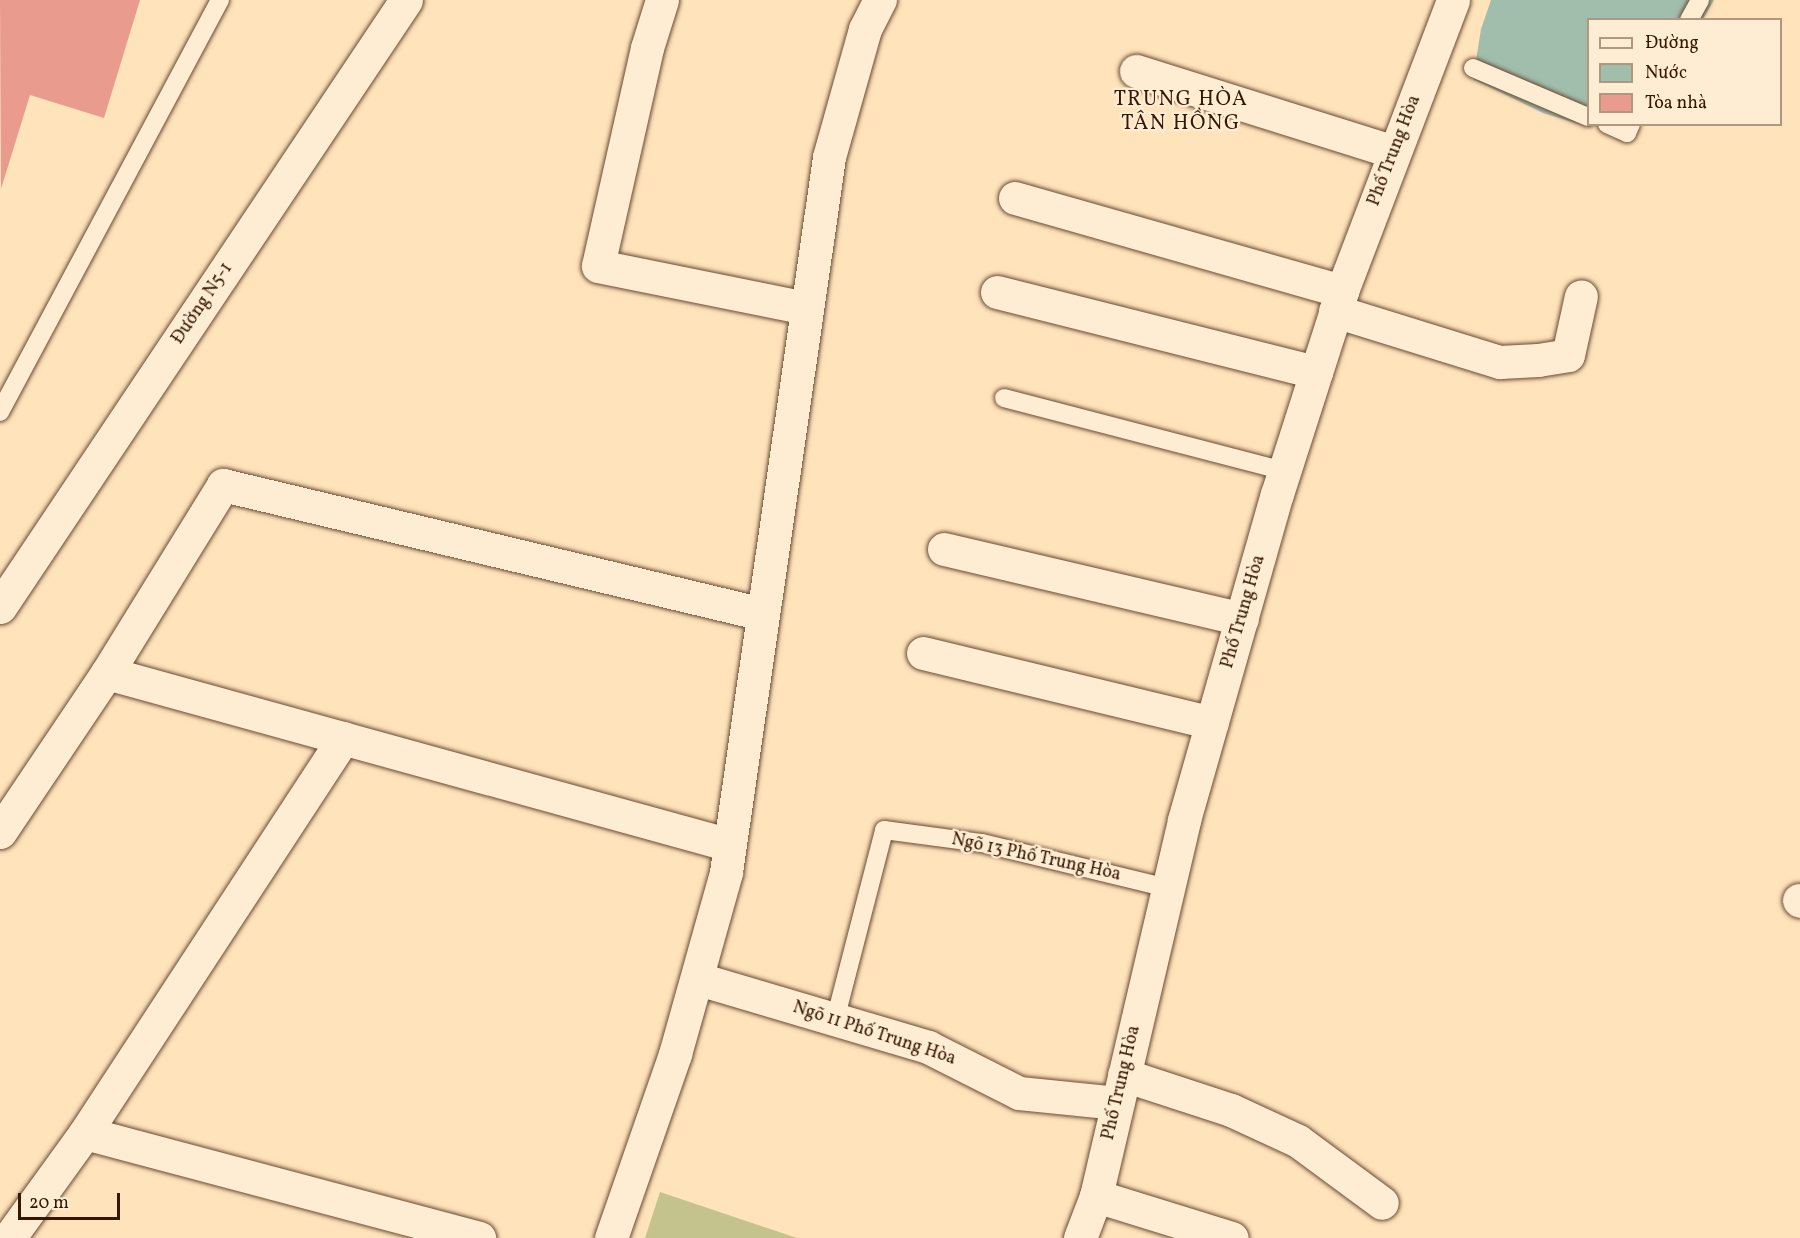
<!DOCTYPE html>
<meta charset="utf-8">
<style>
body{margin:0}
#map{position:relative;width:1800px;height:1238px;overflow:hidden;background:#ffe3bb;font-family:Vollkorn,serif}
div>[style]{position:absolute}
[style*='--x']{left:calc(var(--x)*1px);top:calc(var(--y)*1px);width:calc(var(--w)*1px);rotate:calc(var(--a)*1deg)}
.green>*{inset:0;background:#c4c38d}
.water>*{inset:0;background:#a1bead}
.building>*{inset:0;background:#e99c8d}
.roads{filter:drop-shadow(0 0 2px #694a32) drop-shadow(0 0 2px #694a32)}
.lane>*{height:18px;margin:-9px;padding:0 9px;transform-origin:9px;border-radius:9px;background:#ffedd3}
.street>*{height:33px;margin:-16.5px;padding:0 16.5px;transform-origin:16.5px;border-radius:16.5px;background:#ffedd3}
span{translate:-50% -50%;white-space:nowrap;text-align:center;line-height:1.15;-webkit-text-stroke:4.5px #ffedd3;paint-order:stroke}
.street-label{font-size:18px;color:#371704}
.quarter-label{font-size:21px;color:#371704;letter-spacing:1.5px}
.legend{position:absolute;left:1587px;top:18px;width:195px;height:108px;box-sizing:border-box;background:#ffedd3;border:2px solid #af9780;margin:0;padding:8px 10px;list-style:none;font-size:18px;color:#371704}
.legend li{display:flex;align-items:center;gap:12px;height:30px}
.legend b{width:30px;border:2px solid #af9780}
.scale{position:absolute;left:18px;top:1193px;width:102px;height:27px;box-sizing:border-box;border:3px solid #371704;border-top:0;padding-left:8px;font-size:18px;line-height:21px;white-space:nowrap;color:#371704;-webkit-text-stroke:4px #ffedd3;paint-order:stroke}
</style>
<div id="map">
<div class="green">
<div style="clip-path:polygon(660px 1192px,797px 1238px,645px 1238px)"></div>
</div>
<div class="water">
<div style="clip-path:polygon(1491px 0,1714px 0,1703px 19px,1588px 20px,1588px 124px,1612px 125px,1610px 127px,1585px 126px,1543px 113px,1473px 79px,1481px 29px)"></div>
</div>
<div class="building">
<div style="clip-path:polygon(0 0,140px 0,104px 118px,30px 95px,1px 189px)"></div>
</div>
<div class="roads">
<div class="lane">
<div style="--x:1689;--y:20;--w:23;--a:-61"></div>
<div style="--x:1473;--y:68;--w:125;--a:23.1"></div>
<div style="--x:1607;--y:124;--w:22;--a:24"></div>
<div style="--x:1627;--y:133;--w:10;--a:-66"></div>
<div style="--x:1004;--y:398;--w:290;--a:14.6"></div>
<div style="--x:0;--y:412;--w:467;--a:-61.9"></div>
<div style="--x:835;--y:1020;--w:196;--a:-75.5"></div>
<div style="--x:884;--y:830;--w:99;--a:7.6"></div>
<div style="--x:982;--y:843;--w:191;--a:13.6"></div>
</div>
<div class="street">
<div style="--x:662;--y:0;--w:50;--a:107.4"></div>
<div style="--x:647;--y:48;--w:223;--a:102.7"></div>
<div style="--x:598;--y:266;--w:213;--a:11.4"></div>
<div style="--x:1136;--y:71;--w:270;--a:17.4"></div>
<div style="--x:1015;--y:198;--w:340;--a:15.9"></div>
<div style="--x:997;--y:292;--w:329;--a:14.1"></div>
<div style="--x:1335;--y:311;--w:173;--a:17.2"></div>
<div style="--x:1500;--y:362;--w:38;--a:-3"></div>
<div style="--x:1538;--y:360;--w:30;--a:-9"></div>
<div style="--x:1568;--y:355;--w:60;--a:-77.6"></div>
<div style="--x:944;--y:549;--w:306;--a:13.2"></div>
<div style="--x:0;--y:607;--w:730;--a:-56.22"></div>
<div style="--x:923;--y:653;--w:297;--a:13.6"></div>
<div style="--x:107;--y:673;--w:646;--a:15.43"></div>
<div style="--x:0;--y:832;--w:192;--a:-56.1"></div>
<div style="--x:107;--y:673;--w:221;--a:-58.3"></div>
<div style="--x:223;--y:485;--w:555;--a:13.44"></div>
<div style="--x:1799;--y:900;--w:1;--a:45"></div>
<div style="--x:699;--y:979;--w:239;--a:16.5"></div>
<div style="--x:928;--y:1047;--w:102;--a:26.8"></div>
<div style="--x:1019;--y:1093;--w:99;--a:5.8"></div>
<div style="--x:1124;--y:1075;--w:113;--a:18.1"></div>
<div style="--x:1231;--y:1110;--w:74;--a:24.8"></div>
<div style="--x:1298;--y:1141;--w:104;--a:36.4"></div>
<div style="--x:85;--y:1133;--w:408;--a:14.9"></div>
<div style="--x:1096;--y:1196;--w:142;--a:17.2"></div>
<div style="--x:9;--y:1238;--w:130;--a:-54.1"></div>
<div style="--x:85;--y:1133;--w:472;--a:-56.8"></div>
<div style="--x:611;--y:1238;--w:195;--a:-70.8"></div>
<div style="--x:675;--y:1054;--w:189;--a:-74.3"></div>
<div style="--x:726;--y:872;--w:722;--a:-81.8"></div>
<div style="--x:829;--y:157;--w:133;--a:-74.3"></div>
<div style="--x:865;--y:29;--w:33;--a:-63"></div>
<div style="--x:1080;--y:1238;--w:45;--a:-69.1"></div>
<div style="--x:1096;--y:1196;--w:386;--a:-76.8"></div>
<div style="--x:1184;--y:820;--w:339;--a:-74.1"></div>
<div style="--x:1277;--y:494;--w:213;--a:-72.2"></div>
<div style="--x:1342;--y:291;--w:311;--a:-69.1"></div>
</div>
</div>
<div class="street-label">
<span style="left:1395px;top:151px;rotate:-69deg">Phố Trung Hòa</span>
<span style="left:203px;top:304px;rotate:-56deg">Đường N5-1</span>
<span style="left:1244px;top:612px;rotate:-74deg">Phố Trung Hòa</span>
<span style="left:1036px;top:858px;rotate:12deg">Ngõ 13 Phố Trung Hòa</span>
<span style="left:874px;top:1034px;rotate:18deg">Ngõ 11 Phố Trung Hòa</span>
<span style="left:1122px;top:1083px;rotate:-77deg">Phố Trung Hòa</span>
</div>
<div class="quarter-label">
<span style="left:1181px;top:112px">TRUNG HÒA<br>TÂN HỒNG</span>
</div>
<ul class="legend">
<li><b style="height:8px;background:#ffedd3"></b>Đường</li>
<li><b style="height:16px;background:#a1bead"></b>Nước</li>
<li><b style="height:16px;background:#e99c8d"></b>Tòa nhà</li>
</ul>
<div class="scale">20 m</div>
</div>
